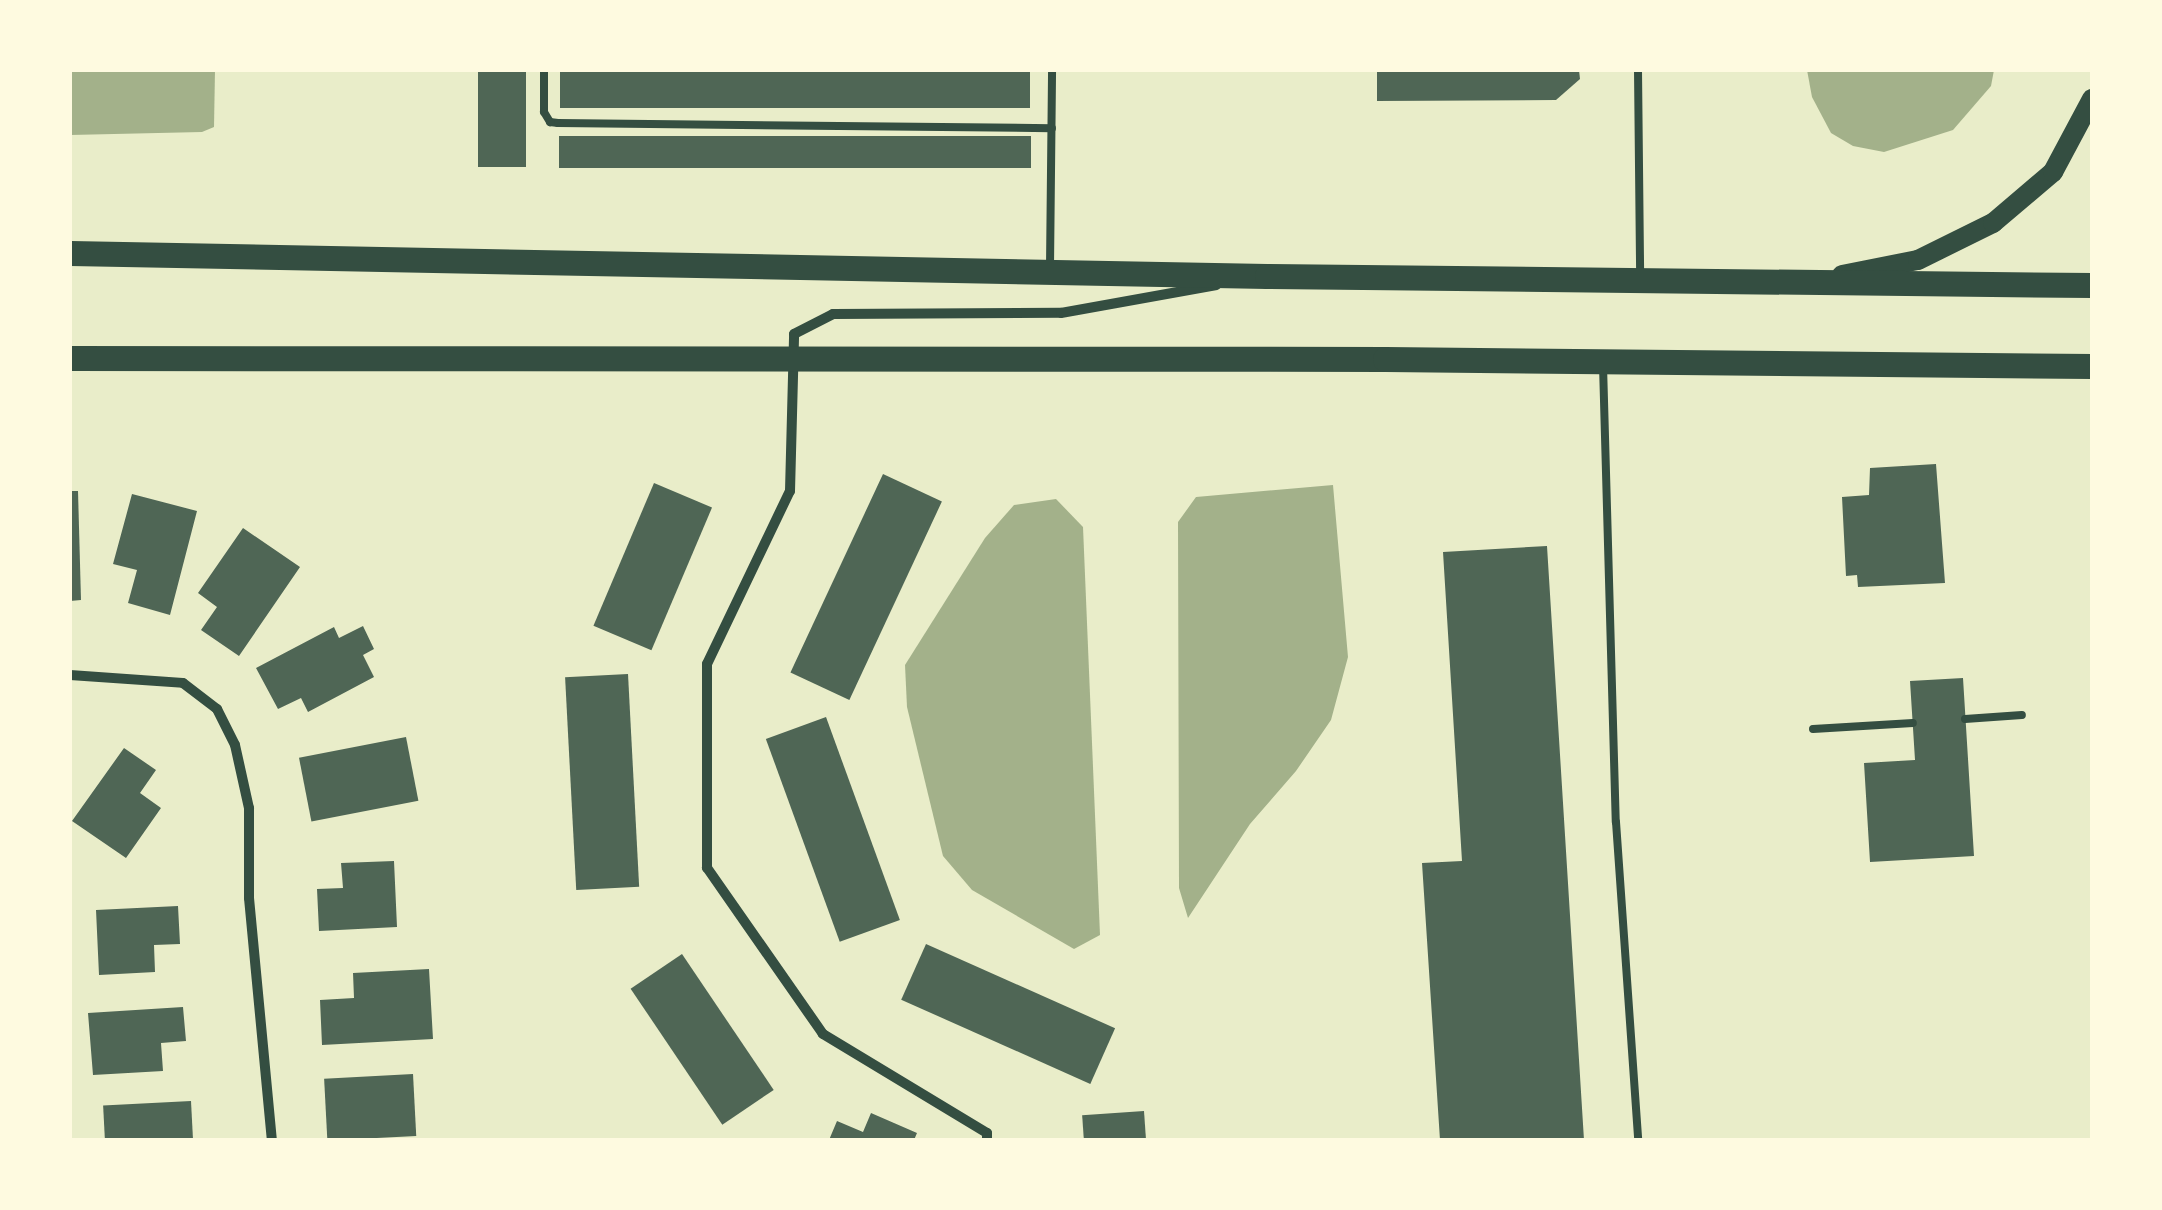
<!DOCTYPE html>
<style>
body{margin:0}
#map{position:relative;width:2162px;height:1210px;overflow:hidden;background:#e9edc9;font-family:"Varela Round",sans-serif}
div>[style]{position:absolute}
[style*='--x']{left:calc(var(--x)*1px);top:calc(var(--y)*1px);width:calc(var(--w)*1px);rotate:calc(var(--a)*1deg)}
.water>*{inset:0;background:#a3b18a}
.building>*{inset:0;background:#4f6655;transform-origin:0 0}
.service>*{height:8px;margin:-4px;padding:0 4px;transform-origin:4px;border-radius:4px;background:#344e41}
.minor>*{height:10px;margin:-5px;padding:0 5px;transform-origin:5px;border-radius:5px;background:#344e41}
.secondary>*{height:20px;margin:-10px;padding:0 10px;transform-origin:10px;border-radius:10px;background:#344e41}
.primary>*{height:25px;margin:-12.5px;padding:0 12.5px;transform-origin:12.5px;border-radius:12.5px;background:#344e41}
span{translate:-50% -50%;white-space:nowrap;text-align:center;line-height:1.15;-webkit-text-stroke:8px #fefae0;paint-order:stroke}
.frame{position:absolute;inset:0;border:72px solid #fefae0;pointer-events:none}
</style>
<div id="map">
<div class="water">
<div style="clip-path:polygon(70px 70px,215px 70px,214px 127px,202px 132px,70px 135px)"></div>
<div style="clip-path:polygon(1807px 70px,1994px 70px,1991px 86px,1953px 130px,1884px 152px,1853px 146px,1831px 133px,1812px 97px)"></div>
<div style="clip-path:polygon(1333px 485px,1348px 657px,1331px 720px,1296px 771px,1250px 824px,1188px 918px,1179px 888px,1178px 522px,1196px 497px)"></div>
<div style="clip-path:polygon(1056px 499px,1083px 527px,1100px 935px,1074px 949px,972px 890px,943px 856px,907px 707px,905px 665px,985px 538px,1014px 505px)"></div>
</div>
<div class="building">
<div style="left:478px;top:70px;width:48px;height:97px"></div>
<div style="left:560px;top:70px;width:470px;height:38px"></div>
<div style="clip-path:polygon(1377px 70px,1579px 70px,1580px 79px,1556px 100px,1377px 101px)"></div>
<div style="left:559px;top:136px;width:472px;height:32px"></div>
<div style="clip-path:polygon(1936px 464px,1945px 583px,1858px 587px,1857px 575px,1846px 576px,1842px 497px,1869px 495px,1870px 468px)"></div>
<div style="left:883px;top:474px;width:65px;height:219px;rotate:25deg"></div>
<div style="left:654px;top:483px;width:63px;height:155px;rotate:23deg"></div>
<div style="clip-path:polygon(70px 491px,78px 491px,81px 600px,70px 601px)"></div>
<div style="clip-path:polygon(132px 494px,197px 511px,170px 615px,128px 603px,137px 570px,113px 564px)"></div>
<div style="clip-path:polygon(243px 528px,300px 567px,239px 656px,201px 630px,217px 607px,198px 593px)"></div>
<div style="clip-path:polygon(1547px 546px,1584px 1140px,1440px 1140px,1422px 863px,1462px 861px,1443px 552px)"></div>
<div style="clip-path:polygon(363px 626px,374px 649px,363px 655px,374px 677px,308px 712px,301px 698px,278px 709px,256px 668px,334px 627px,339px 638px)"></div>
<div style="left:628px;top:674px;width:213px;height:63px;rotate:87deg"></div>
<div style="clip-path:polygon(1963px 678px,1974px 856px,1870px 862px,1864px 763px,1915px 760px,1910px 681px)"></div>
<div style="left:826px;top:717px;width:216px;height:64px;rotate:70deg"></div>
<div style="left:406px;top:737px;width:65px;height:109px;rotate:79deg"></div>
<div style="clip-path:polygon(124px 748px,156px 770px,140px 793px,161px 808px,126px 858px,72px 821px)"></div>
<div style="clip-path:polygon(394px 861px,397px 927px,319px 931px,317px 889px,343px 888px,341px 863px)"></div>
<div style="clip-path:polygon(178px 906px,180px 944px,154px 945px,155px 972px,99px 975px,96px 910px)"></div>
<div style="left:926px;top:944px;width:207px;height:61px;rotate:24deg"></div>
<div style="left:682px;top:954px;width:164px;height:62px;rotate:56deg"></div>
<div style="clip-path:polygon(429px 969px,433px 1039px,322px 1045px,320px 1000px,354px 998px,353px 973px)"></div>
<div style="clip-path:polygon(183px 1007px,186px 1041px,161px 1043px,163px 1071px,93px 1075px,88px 1013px)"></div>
<div style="left:413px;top:1074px;width:62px;height:89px;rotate:87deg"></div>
<div style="left:191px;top:1101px;width:39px;height:88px;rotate:87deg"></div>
<div style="left:1144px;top:1111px;width:29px;height:62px;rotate:86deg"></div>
<div style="clip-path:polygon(871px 1113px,917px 1133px,914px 1140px,829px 1140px,837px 1121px,863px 1132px)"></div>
</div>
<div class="service">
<div style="--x:544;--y:70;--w:42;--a:90"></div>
<div style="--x:544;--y:112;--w:12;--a:59"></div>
<div style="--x:550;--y:122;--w:8;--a:7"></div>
<div style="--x:558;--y:123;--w:494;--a:0.6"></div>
<div style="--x:1638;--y:70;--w:205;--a:89.4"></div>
<div style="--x:1050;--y:267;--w:197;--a:-89.4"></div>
<div style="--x:1603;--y:365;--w:457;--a:88.4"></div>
<div style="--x:1616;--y:822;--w:319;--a:86"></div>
<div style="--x:1965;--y:719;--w:57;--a:-4"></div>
<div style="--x:1813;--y:729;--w:100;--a:-3.4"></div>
</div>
<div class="minor">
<div style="--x:70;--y:675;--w:113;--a:4"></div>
<div style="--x:183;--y:683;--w:43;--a:37.4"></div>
<div style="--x:217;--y:709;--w:40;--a:63.4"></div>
<div style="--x:235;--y:745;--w:65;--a:77.5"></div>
<div style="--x:249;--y:808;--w:90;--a:90"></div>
<div style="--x:249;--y:898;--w:243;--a:84.6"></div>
<div style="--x:987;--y:1140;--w:7;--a:-90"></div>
<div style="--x:987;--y:1133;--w:192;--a:-148.9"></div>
<div style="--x:823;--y:1034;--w:203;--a:-124.9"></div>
<div style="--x:707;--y:868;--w:204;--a:-90"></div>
<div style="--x:707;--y:664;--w:192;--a:-64.4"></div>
<div style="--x:790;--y:491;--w:157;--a:-88.5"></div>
<div style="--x:794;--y:334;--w:44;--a:-27.1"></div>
<div style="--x:833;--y:314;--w:228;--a:-0.3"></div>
<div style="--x:1061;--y:313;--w:158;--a:-10.2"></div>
</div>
<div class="secondary">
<div style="--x:1842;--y:275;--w:77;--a:-11.2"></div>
<div style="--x:1918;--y:260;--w:84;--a:-26.3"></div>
<div style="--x:1993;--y:223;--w:79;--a:-40.4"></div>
<div style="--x:2053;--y:172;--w:83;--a:-61.9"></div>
</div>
<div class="primary">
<div style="--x:70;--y:253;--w:1197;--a:1.1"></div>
<div style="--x:1267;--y:276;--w:825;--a:0.63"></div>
<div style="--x:70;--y:358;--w:1315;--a:0.04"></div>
<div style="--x:1385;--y:359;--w:707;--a:0.57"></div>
</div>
<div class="frame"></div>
</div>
